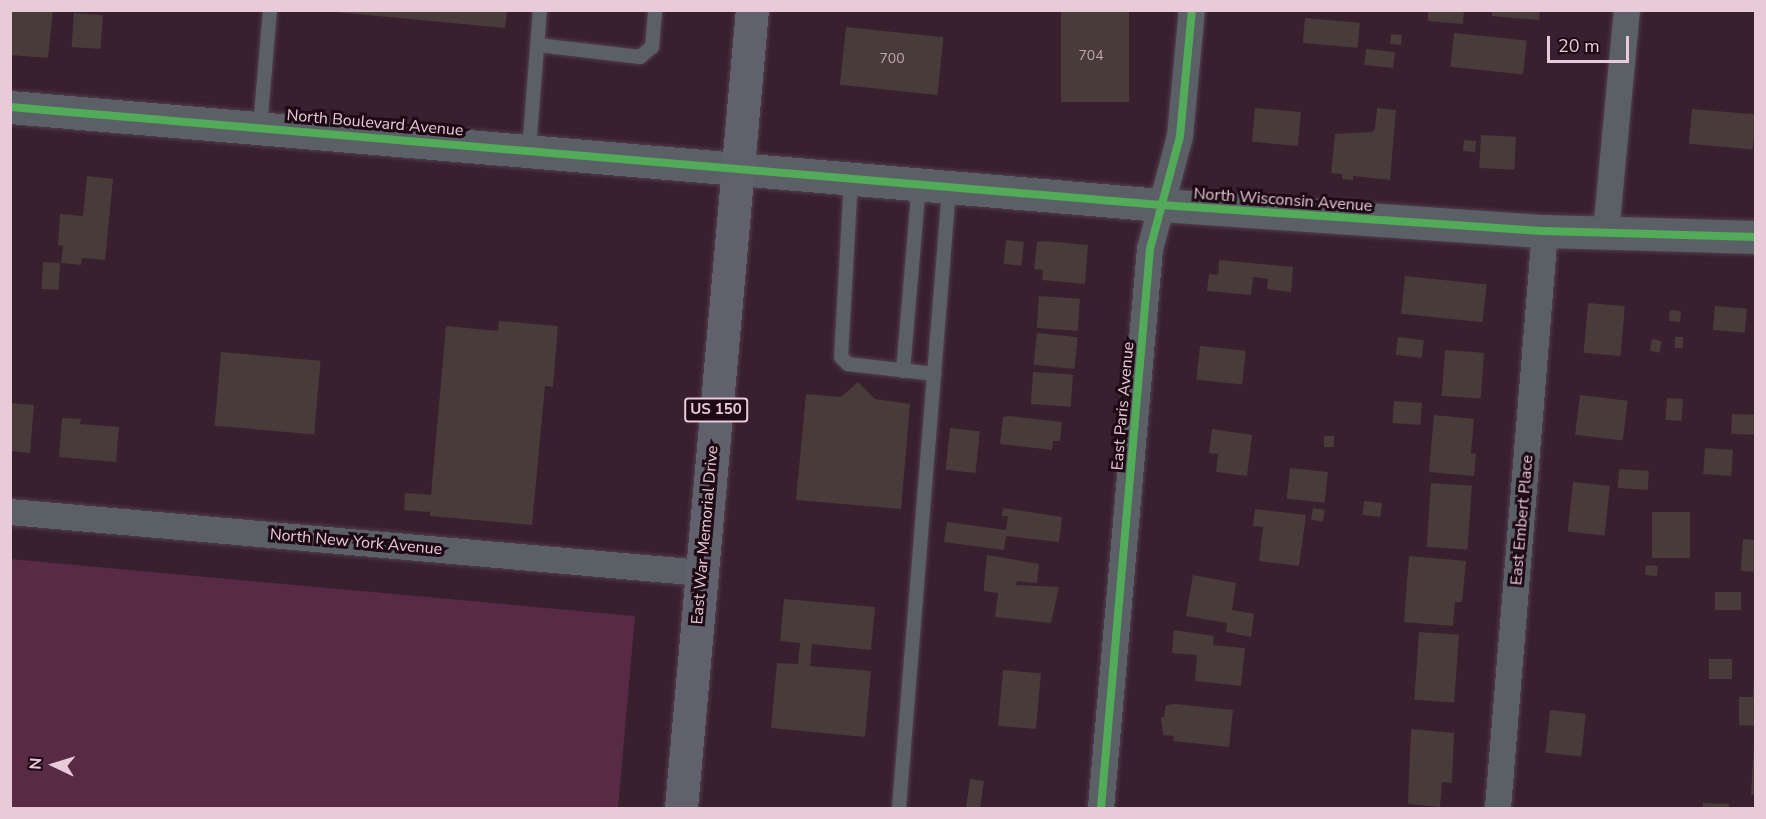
<!DOCTYPE html>
<style>
body{margin:0}
#map{position:relative;width:1766px;height:819px;overflow:hidden;background:#38202f;font-family:"Nunito Sans",sans-serif}
div>[style]{position:absolute}
[style*='--x']{left:calc(var(--x)*1px);top:calc(var(--y)*1px);width:calc(var(--w)*1px);rotate:calc(var(--a)*1deg)}
.green>*{inset:0;background:#582a45}
.building>*{inset:0;background:#483b3a;transform-origin:0 0}
.roads{filter:drop-shadow(0 0 2px #523e49) drop-shadow(0 0 2px #523e49)}
.service>*{height:14px;margin:-7px;padding:0 7px;transform-origin:7px;border-radius:7px;background:#5a6066}
.minor>*{height:26px;margin:-13px;padding:0 13px;transform-origin:13px;border-radius:13px;background:#5a6066}
.tertiary>*{height:33px;margin:-16.5px;padding:0 16.5px;transform-origin:16.5px;border-radius:16.5px;background:#5a6066}
.trunk>*{height:33px;margin:-16.5px;padding:0 16.5px;transform-origin:16.5px;border-radius:16.5px;background:#60616c}
.cycleway>*{height:8px;margin:-4px;padding:0 4px;transform-origin:4px;border-radius:4px;background:#51ab58}
span{translate:-50% -50%;white-space:nowrap;text-align:center;line-height:1.15;-webkit-text-stroke:6px #1e0a15;paint-order:stroke}
.number-label{font-size:14px;color:#c0a6b0}
.number-label span{-webkit-text-stroke-width:0}
.shield-label span{padding:2px 4px;background:#1e0a15;border:2px solid;border-radius:4px;-webkit-text-stroke-width:0}
.shield-label{font-size:15px;color:#e8cad8;font-weight:700}
.street-label{font-size:16px;color:#e8cad8}
.frame{position:absolute;inset:0;border:12px solid #e8cad8;pointer-events:none}
.north{position:absolute;left:24px;top:735px;width:60px;height:60px;-webkit-text-stroke:4px #1e0a15;paint-order:stroke;rotate:274deg;font-size:16px;font-weight:700;line-height:24px;text-align:center;color:#e8cad8}
.north::after{content:'';display:block;margin:auto;width:21px;height:27px;background:#e8cad8;clip-path:polygon(50% 0,100% 100%,50% 72%,0 100%)}
.scale{position:absolute;left:1547px;top:36px;width:82px;height:27px;box-sizing:border-box;border:3px solid #e8cad8;border-top:0;padding-left:8px;font-size:18px;line-height:21px;white-space:nowrap;color:#e8cad8;-webkit-text-stroke:4px #1e0a15;paint-order:stroke}
</style>
<div id="map">
<div class="green">
<div style="clip-path:polygon(10px 559px,635px 616px,618px 808px,11px 808px)"></div>
</div>
<div class="building">
<div style="clip-path:polygon(10px 10px,53px 11px,48px 58px,10px 55px)"></div>
<div style="clip-path:polygon(314px 10px,507px 10px,505px 28px)"></div>
<div style="left:1061px;top:10px;width:68px;height:92px"></div>
<div style="clip-path:polygon(1428px 10px,1464px 10px,1463px 24px,1428px 21px)"></div>
<div style="clip-path:polygon(1492px 10px,1540px 10px,1539px 20px,1492px 16px)"></div>
<div style="left:74px;top:13px;width:29px;height:34px;rotate:4deg"></div>
<div style="left:1305px;top:18px;width:55px;height:25px;rotate:5deg"></div>
<div style="left:846px;top:27px;width:98px;height:58px;rotate:6deg"></div>
<div style="left:1454px;top:33px;width:73px;height:34px;rotate:6deg"></div>
<div style="left:1391px;top:34px;width:11px;height:10px;rotate:5deg"></div>
<div style="left:1366px;top:49px;width:29px;height:16px;rotate:6deg"></div>
<div style="left:1255px;top:108px;width:46px;height:34px;rotate:5deg"></div>
<div style="clip-path:polygon(1377px 108px,1396px 110px,1390px 180px,1353px 176px,1353px 180px,1342px 179px,1342px 174px,1331px 173px,1335px 134px,1372px 132px,1375px 129px)"></div>
<div style="left:1692px;top:109px;width:64px;height:35px;rotate:5deg"></div>
<div style="left:1481px;top:135px;width:35px;height:33px;rotate:3deg"></div>
<div style="left:1464px;top:140px;width:12px;height:11px;rotate:5deg"></div>
<div style="clip-path:polygon(87px 176px,113px 179px,105px 260px,82px 258px,81px 265px,61px 263px,63px 246px,58px 245px,60px 214px,83px 216px)"></div>
<div style="left:1006px;top:240px;width:18px;height:24px;rotate:6deg"></div>
<div style="clip-path:polygon(1045px 241px,1088px 245px,1085px 284px,1042px 280px,1043px 270px,1034px 269px,1037px 242px)"></div>
<div style="clip-path:polygon(1219px 260px,1293px 267px,1291px 292px,1267px 289px,1268px 279px,1253px 277px,1251px 295px,1207px 291px,1209px 274px,1218px 275px)"></div>
<div style="left:43px;top:262px;width:17px;height:27px;rotate:3deg"></div>
<div style="left:1405px;top:276px;width:82px;height:38px;rotate:6deg"></div>
<div style="left:1039px;top:296px;width:41px;height:32px;rotate:4deg"></div>
<div style="left:1588px;top:303px;width:37px;height:50px;rotate:5deg"></div>
<div style="left:1715px;top:306px;width:32px;height:24px;rotate:5deg"></div>
<div style="left:1670px;top:310px;width:11px;height:11px;rotate:5deg"></div>
<div style="clip-path:polygon(499px 321px,558px 326px,553px 387px,545px 386px,532px 525px,430px 516px,430px 512px,404px 510px,405px 493px,431px 495px,446px 326px,498px 331px)"></div>
<div style="left:1037px;top:333px;width:41px;height:32px;rotate:6deg"></div>
<div style="left:1398px;top:337px;width:26px;height:18px;rotate:7deg"></div>
<div style="left:1675px;top:337px;width:8px;height:11px"></div>
<div style="left:1652px;top:339px;width:10px;height:12px;rotate:11deg"></div>
<div style="left:1200px;top:346px;width:46px;height:34px;rotate:6deg"></div>
<div style="left:1445px;top:350px;width:39px;height:46px;rotate:4deg"></div>
<div style="left:221px;top:352px;width:100px;height:74px;rotate:5deg"></div>
<div style="left:1033px;top:372px;width:40px;height:32px;rotate:4deg"></div>
<div style="clip-path:polygon(858px 382px,875px 399px,910px 404px,901px 509px,796px 500px,806px 394px,841px 397px)"></div>
<div style="left:1580px;top:395px;width:48px;height:40px;rotate:7deg"></div>
<div style="left:1667px;top:398px;width:16px;height:22px;rotate:4deg"></div>
<div style="left:1394px;top:401px;width:28px;height:22px;rotate:4deg"></div>
<div style="clip-path:polygon(10px 403px,34px 405px,30px 453px,10px 451px)"></div>
<div style="left:1732px;top:414px;width:24px;height:20px;rotate:2deg"></div>
<div style="clip-path:polygon(1434px 415px,1474px 419px,1471px 453px,1476px 454px,1474px 476px,1429px 472px)"></div>
<div style="clip-path:polygon(1010px 416px,1062px 422px,1060px 441px,1053px 441px,1052px 450px,1000px 444px,1003px 417px)"></div>
<div style="clip-path:polygon(62px 418px,81px 419px,80px 424px,119px 427px,116px 462px,59px 457px)"></div>
<div style="left:950px;top:428px;width:30px;height:42px;rotate:6deg"></div>
<div style="clip-path:polygon(1212px 429px,1252px 435px,1247px 476px,1216px 472px,1218px 454px,1209px 453px)"></div>
<div style="left:1324px;top:436px;width:10px;height:11px"></div>
<div style="left:1705px;top:448px;width:28px;height:26px;rotate:4deg"></div>
<div style="left:1290px;top:468px;width:38px;height:31px;rotate:6deg"></div>
<div style="left:1619px;top:469px;width:30px;height:19px;rotate:4deg"></div>
<div style="left:1573px;top:482px;width:37px;height:50px;rotate:6deg"></div>
<div style="left:1431px;top:483px;width:41px;height:64px;rotate:4deg"></div>
<div style="left:1364px;top:501px;width:18px;height:14px;rotate:6deg"></div>
<div style="clip-path:polygon(1003px 508px,1062px 517px,1059px 542px,1006px 536px,1004px 550px,944px 542px,947px 522px,1006px 530px,1008px 516px,1002px 516px)"></div>
<div style="left:1313px;top:508px;width:12px;height:12px;rotate:9deg"></div>
<div style="clip-path:polygon(1255px 509px,1306px 515px,1299px 566px,1259px 561px,1263px 527px,1253px 526px)"></div>
<div style="left:1652px;top:512px;width:38px;height:46px"></div>
<div style="left:1743px;top:539px;width:13px;height:32px;rotate:4deg"></div>
<div style="clip-path:polygon(987px 555px,1039px 564px,1037px 583px,1017px 581px,1016px 585px,1059px 587px,1051px 623px,995px 617px,998px 593px,984px 591px,984px 585px)"></div>
<div style="clip-path:polygon(1409px 556px,1466px 561px,1462px 602px,1455px 602px,1453px 626px,1404px 622px)"></div>
<div style="left:1646px;top:565px;width:12px;height:10px;rotate:5deg"></div>
<div style="clip-path:polygon(1193px 575px,1236px 583px,1232px 610px,1254px 614px,1251px 637px,1226px 632px,1227px 623px,1186px 616px)"></div>
<div style="left:1715px;top:592px;width:26px;height:18px"></div>
<div style="clip-path:polygon(784px 599px,875px 607px,871px 650px,812px 644px,810px 666px,871px 671px,865px 737px,771px 728px,777px 663px,798px 664px,800px 643px,780px 641px)"></div>
<div style="clip-path:polygon(1174px 630px,1214px 636px,1213px 645px,1245px 648px,1241px 686px,1195px 681px,1197px 655px,1172px 653px)"></div>
<div style="left:1419px;top:632px;width:40px;height:68px;rotate:4deg"></div>
<div style="left:1709px;top:659px;width:23px;height:20px"></div>
<div style="left:1003px;top:670px;width:38px;height:56px;rotate:5deg"></div>
<div style="clip-path:polygon(1753px 676px,1756px 726px,1739px 725px,1739px 697px,1753px 697px)"></div>
<div style="clip-path:polygon(1175px 704px,1233px 710px,1229px 747px,1173px 741px,1174px 736px,1163px 735px,1161px 717px,1164px 717px,1166px 705px)"></div>
<div style="left:1550px;top:710px;width:36px;height:43px;rotate:6deg"></div>
<div style="clip-path:polygon(1411px 729px,1454px 733px,1452px 783px,1442px 782px,1440px 807px,1408px 804px)"></div>
<div style="clip-path:polygon(1754px 742px,1756px 743px,1756px 795px,1751px 795px)"></div>
<div style="left:970px;top:779px;width:14px;height:29px;rotate:8deg"></div>
<div style="clip-path:polygon(1703px 803px,1729px 804px,1729px 808px,1703px 808px)"></div>
</div>
<div class="roads">
<div class="service">
<div style="--x:538;--y:45;--w:103;--a:6.7"></div>
<div style="--x:640;--y:57;--w:16;--a:-40"></div>
<div style="--x:652;--y:47;--w:37;--a:-85"></div>
<div style="--x:260;--y:127;--w:117;--a:-85.1"></div>
<div style="--x:529;--y:149;--w:139;--a:-85.5"></div>
<div style="--x:851;--y:179;--w:178;--a:93.2"></div>
<div style="--x:841;--y:357;--w:10;--a:45"></div>
<div style="--x:848;--y:364;--w:87;--a:6.6"></div>
<div style="--x:903;--y:371;--w:187;--a:-85.1"></div>
<div style="--x:899;--y:808;--w:621;--a:-85.38"></div>
</div>
<div class="minor">
<div style="--x:1606;--y:232;--w:223;--a:-84.6"></div>
<div style="--x:10;--y:512;--w:695;--a:5.04"></div>
<div style="--x:1101;--y:808;--w:561;--a:-84.99"></div>
<div style="--x:1150;--y:249;--w:117;--a:-75.1"></div>
<div style="--x:1180;--y:136;--w:127;--a:-84.6"></div>
<div style="--x:1498;--y:808;--w:579;--a:-85.34"></div>
</div>
<div class="tertiary">
<div style="--x:10;--y:107;--w:1155;--a:4.87"></div>
<div style="--x:1161;--y:205;--w:385;--a:3.9"></div>
<div style="--x:1545;--y:231;--w:211;--a:1.6"></div>
</div>
<div class="trunk">
<div style="--x:681;--y:808;--w:801;--a:-84.92"></div>
</div>
</div>
<div class="cycleway">
<div style="--x:10;--y:107;--w:1155;--a:4.87"></div>
<div style="--x:1161;--y:205;--w:385;--a:3.9"></div>
<div style="--x:1545;--y:231;--w:211;--a:1.6"></div>
<div style="--x:1101;--y:808;--w:561;--a:-84.99"></div>
<div style="--x:1150;--y:249;--w:117;--a:-75.1"></div>
<div style="--x:1180;--y:136;--w:127;--a:-84.6"></div>
</div>
<div class="number-label">
<span style="left:1091px;top:56px">704</span>
<span style="left:892px;top:59px">700</span>
</div>
<div class="shield-label">
<span style="left:716px;top:410px">US 150</span>
</div>
<div class="street-label">
<span style="left:375px;top:123px;rotate:5deg">North Boulevard Avenue</span>
<span style="left:1283px;top:200px;rotate:4deg">North Wisconsin Avenue</span>
<span style="left:1123px;top:406px;rotate:-85deg">East Paris Avenue</span>
<span style="left:1522px;top:520px;rotate:-85deg">East Embert Place</span>
<span style="left:705px;top:535px;rotate:-85deg">East War Memorial Drive</span>
<span style="left:356px;top:542px;rotate:5deg">North New York Avenue</span>
</div>
<div class="frame"></div>
<div class="north">N</div>
<div class="scale">20 m</div>
</div>
